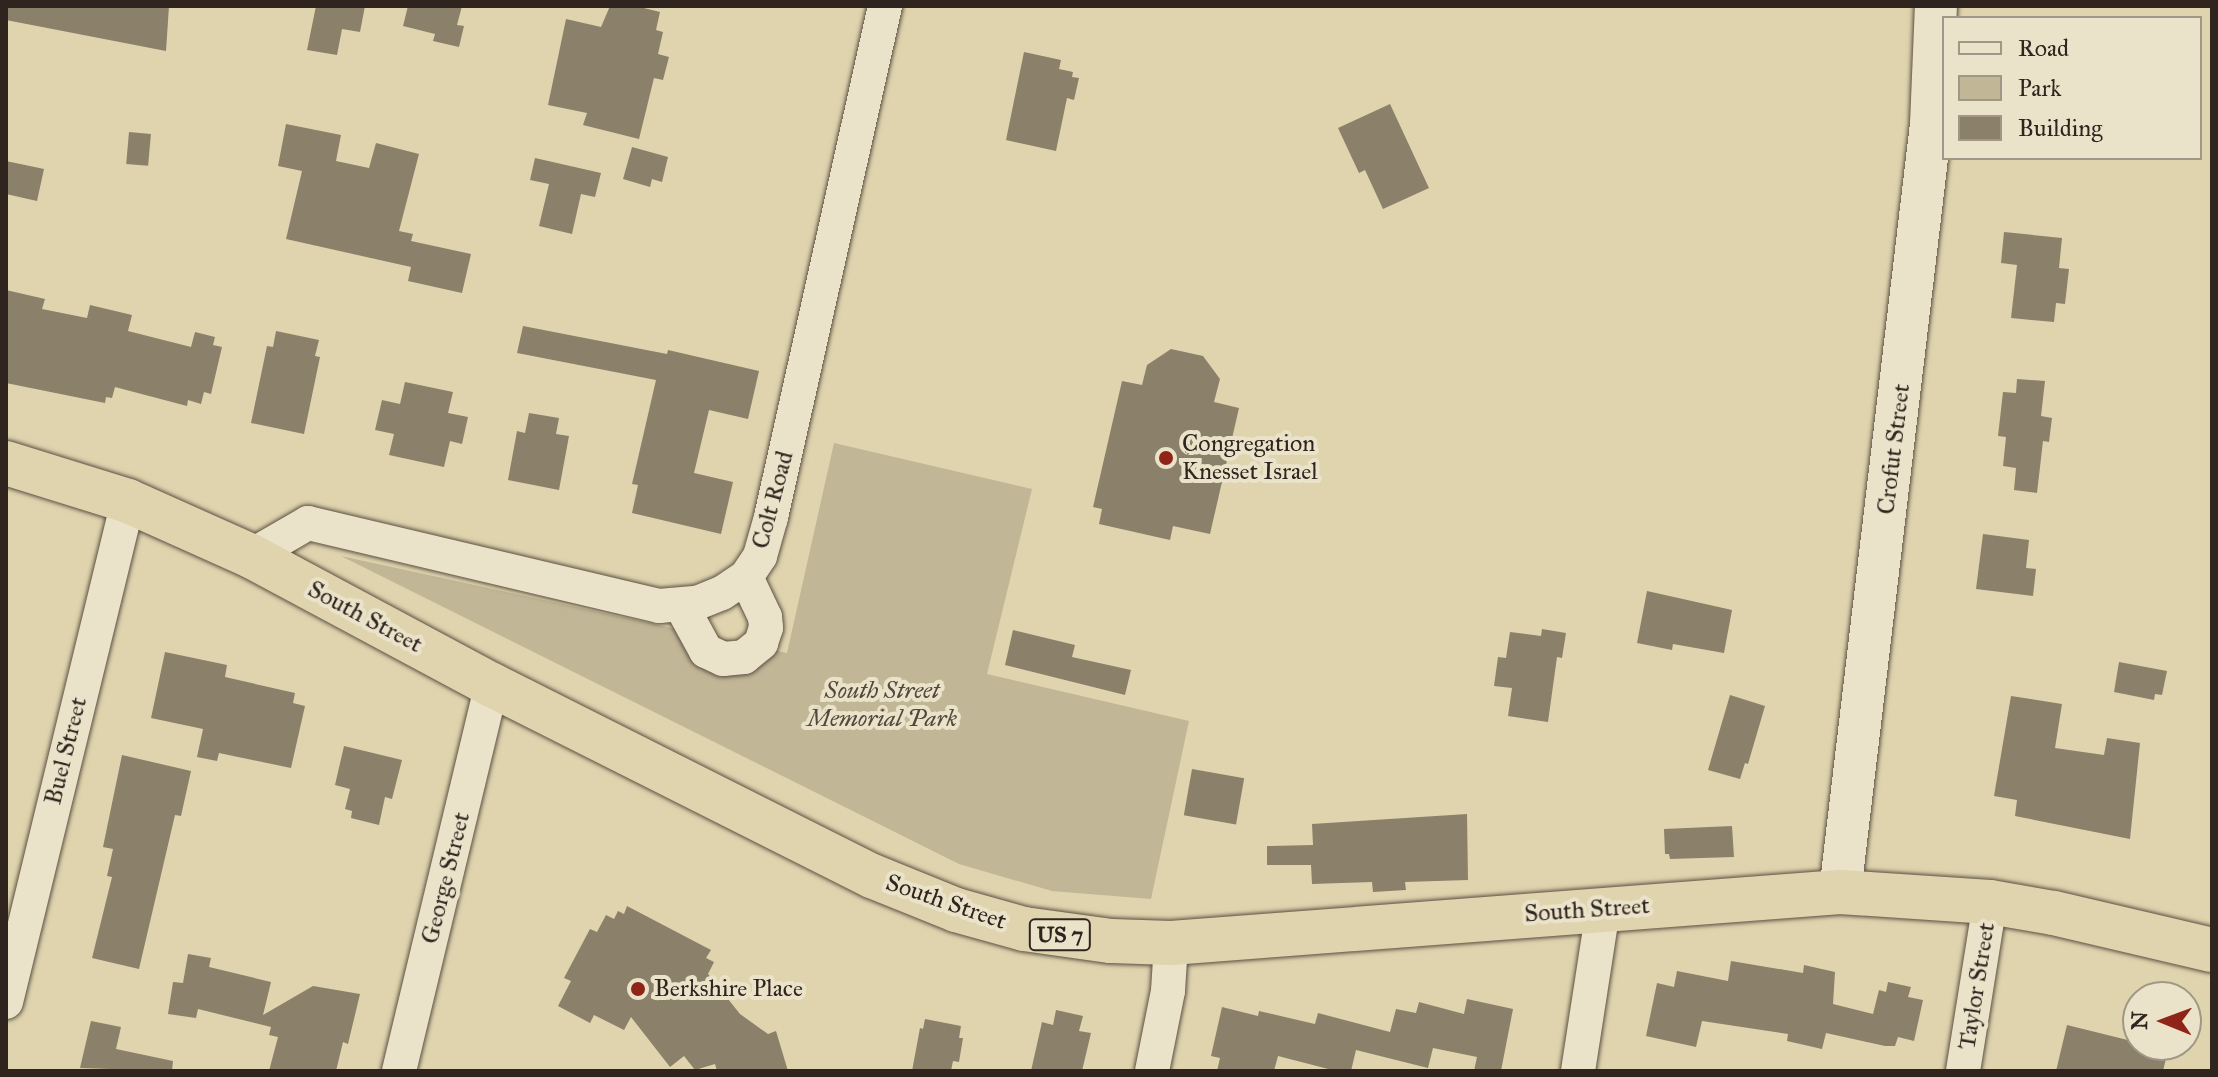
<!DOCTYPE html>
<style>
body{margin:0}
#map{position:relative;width:2218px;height:1077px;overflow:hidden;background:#dfd4ae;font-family:"IM FELL Great Primer",serif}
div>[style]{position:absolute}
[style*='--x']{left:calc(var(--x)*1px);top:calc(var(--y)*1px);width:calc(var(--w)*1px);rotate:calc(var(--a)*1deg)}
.green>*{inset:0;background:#c1b696}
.building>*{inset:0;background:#8b8069;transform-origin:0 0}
.roads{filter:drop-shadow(0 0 2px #5c5043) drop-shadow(0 0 2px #5c5043)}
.minor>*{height:34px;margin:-17px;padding:0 17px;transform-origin:17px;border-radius:17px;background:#eae3ca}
.tertiary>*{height:42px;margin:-21px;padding:0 21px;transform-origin:21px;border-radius:21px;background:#eae3ca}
.trunk>*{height:44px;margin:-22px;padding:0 22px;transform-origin:22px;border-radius:22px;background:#dfd4ae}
.dots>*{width:22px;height:22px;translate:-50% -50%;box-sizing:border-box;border:4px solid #eae3ca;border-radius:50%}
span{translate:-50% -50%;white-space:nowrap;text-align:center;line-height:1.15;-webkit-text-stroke:8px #eae3ca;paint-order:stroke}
.shield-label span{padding:2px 6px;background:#eae3ca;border:2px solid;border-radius:6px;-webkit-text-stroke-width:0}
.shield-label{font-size:22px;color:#30241f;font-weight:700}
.poi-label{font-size:24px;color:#30241f}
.left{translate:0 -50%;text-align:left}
.street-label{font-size:24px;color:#30241f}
.park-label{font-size:24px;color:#54483d;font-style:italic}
.frame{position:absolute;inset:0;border:8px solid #30241f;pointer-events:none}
.legend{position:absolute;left:1942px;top:16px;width:260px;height:144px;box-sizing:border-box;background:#eae3ca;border:2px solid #a09786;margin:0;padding:10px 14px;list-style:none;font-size:24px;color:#30241f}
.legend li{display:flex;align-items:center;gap:16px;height:40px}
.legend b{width:40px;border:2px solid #a09786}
.north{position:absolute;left:2122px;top:981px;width:80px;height:80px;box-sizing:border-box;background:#eae3ca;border:2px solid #a09786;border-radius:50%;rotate:271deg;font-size:22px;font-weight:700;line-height:32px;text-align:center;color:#30241f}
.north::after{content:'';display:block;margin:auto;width:28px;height:36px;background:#8f2418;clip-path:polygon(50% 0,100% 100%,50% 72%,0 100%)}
</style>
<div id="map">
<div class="green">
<div style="clip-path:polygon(834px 443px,1032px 489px,987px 674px,1189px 721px,1151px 899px,1052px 891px,959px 864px,341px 556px,787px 653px)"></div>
</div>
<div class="building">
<div style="clip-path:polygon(6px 6px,169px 6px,166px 51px,6px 20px)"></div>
<div style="clip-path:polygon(316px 6px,365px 6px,360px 32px,342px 29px,337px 55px,307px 50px)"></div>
<div style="clip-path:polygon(408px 6px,462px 6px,457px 25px,464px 26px,459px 47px,433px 41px,435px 34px,403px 26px)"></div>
<div style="clip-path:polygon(610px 6px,636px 6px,660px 12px,656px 30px,663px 32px,658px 54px,669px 57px,663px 80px,654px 78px,639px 139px,583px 125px,587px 113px,548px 105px,566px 19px,601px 27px)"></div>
<div style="clip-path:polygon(1024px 52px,1061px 60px,1059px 69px,1073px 72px,1072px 77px,1079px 78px,1074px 100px,1067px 98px,1056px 151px,1006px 140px)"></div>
<div style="clip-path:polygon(1390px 104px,1429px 188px,1383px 209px,1365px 170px,1359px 173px,1338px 128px)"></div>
<div style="clip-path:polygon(286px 124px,341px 135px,336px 161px,369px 168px,376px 143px,419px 154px,399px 231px,413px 234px,411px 241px,471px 254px,462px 293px,408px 281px,411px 267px,286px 239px,302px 171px,278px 166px)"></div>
<div style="left:129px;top:132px;width:22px;height:32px;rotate:5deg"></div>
<div style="clip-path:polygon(632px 147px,668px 157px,662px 182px,652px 179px,650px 187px,623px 179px)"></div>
<div style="clip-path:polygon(535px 158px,601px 173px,595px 197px,581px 194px,572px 234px,539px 226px,549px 184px,530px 180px)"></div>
<div style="clip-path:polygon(6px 161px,44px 169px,37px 201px,6px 194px)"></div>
<div style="clip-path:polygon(2004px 232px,2062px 238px,2059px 268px,2069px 269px,2065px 304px,2056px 303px,2054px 322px,2011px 318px,2017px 265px,2001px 263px)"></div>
<div style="clip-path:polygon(6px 290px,45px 299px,42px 309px,87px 318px,90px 305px,132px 315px,128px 331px,191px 347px,195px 332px,215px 337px,213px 345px,222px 347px,211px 394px,204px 392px,201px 404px,188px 400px,187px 406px,115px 387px,112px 398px,106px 397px,105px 403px,6px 383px)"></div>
<div style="clip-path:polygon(523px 326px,667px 354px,668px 350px,759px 371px,748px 419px,709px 410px,694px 473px,733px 482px,721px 534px,632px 513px,638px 485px,632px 484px,656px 380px,517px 353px)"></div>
<div style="clip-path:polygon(276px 331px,319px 340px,315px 356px,320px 357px,304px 434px,251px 423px,267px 346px,273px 347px)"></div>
<div style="clip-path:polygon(1171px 349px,1203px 356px,1220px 379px,1214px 402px,1239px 408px,1210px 534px,1173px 526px,1170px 540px,1099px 524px,1102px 509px,1093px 507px,1122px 381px,1142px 385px,1147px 365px)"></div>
<div style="clip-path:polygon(2017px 379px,2045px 381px,2041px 416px,2052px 418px,2049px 442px,2043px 441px,2037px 493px,2014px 490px,2016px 468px,2003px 466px,2006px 437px,1998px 436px,2003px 392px,2016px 393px)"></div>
<div style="clip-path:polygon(405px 382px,453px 392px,448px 413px,468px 417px,462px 444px,450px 441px,444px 467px,389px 455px,394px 434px,375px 430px,382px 400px,400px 404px)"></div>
<div style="clip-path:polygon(529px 413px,559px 418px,556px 434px,569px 436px,559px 490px,508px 480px,517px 431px,525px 433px)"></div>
<div style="clip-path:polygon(1983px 534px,2029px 540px,2026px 568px,2036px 569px,2033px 596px,1976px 589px)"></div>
<div style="clip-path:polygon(1647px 591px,1732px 610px,1724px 653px,1673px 644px,1672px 650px,1637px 643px)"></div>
<div style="clip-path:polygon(1542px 629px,1566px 633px,1562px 658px,1557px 657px,1548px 722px,1508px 716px,1512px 688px,1494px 686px,1498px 657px,1506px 658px,1510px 632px,1541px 636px)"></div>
<div style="clip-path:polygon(1013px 630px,1075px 645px,1072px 657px,1131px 670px,1125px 695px,1005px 665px)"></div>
<div style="clip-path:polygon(165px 652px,227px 665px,225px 677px,295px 693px,293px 703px,305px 706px,291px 768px,219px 753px,217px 761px,197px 757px,203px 729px,151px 718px)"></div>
<div style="clip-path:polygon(2119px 662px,2167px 671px,2162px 695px,2155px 694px,2154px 700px,2114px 692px)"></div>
<div style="clip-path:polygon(1730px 695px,1765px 706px,1748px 764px,1745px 763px,1740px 779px,1708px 770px)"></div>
<div style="clip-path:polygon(2011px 696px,2062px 704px,2055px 748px,2104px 755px,2107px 738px,2140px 743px,2130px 839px,2015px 816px,2017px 800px,1994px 796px)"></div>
<div style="clip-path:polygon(344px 746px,402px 760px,392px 799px,385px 797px,379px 825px,351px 818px,352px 811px,345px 809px,350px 789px,335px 785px)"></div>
<div style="clip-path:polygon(122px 755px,191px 771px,181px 816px,175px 815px,139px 969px,92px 958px,112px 877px,107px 876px,113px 849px,103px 847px)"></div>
<div style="left:1192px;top:769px;width:53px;height:47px;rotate:10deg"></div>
<div style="clip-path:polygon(1467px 814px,1468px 880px,1405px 882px,1406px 890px,1373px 892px,1372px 882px,1312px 884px,1311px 865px,1267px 865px,1267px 846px,1313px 845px,1312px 824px)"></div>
<div style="clip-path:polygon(1732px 826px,1734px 857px,1670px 859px,1669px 854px,1665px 854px,1664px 829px)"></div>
<div style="clip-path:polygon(627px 906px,711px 950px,706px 958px,714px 962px,708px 974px,740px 1014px,768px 1034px,776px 1031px,788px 1071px,717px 1071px,715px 1064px,695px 1070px,684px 1056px,670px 1067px,631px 1017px,624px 1030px,594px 1015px,590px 1023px,558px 1006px,571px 981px,564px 978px,590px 929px,597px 932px,606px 915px,614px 919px,618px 911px,624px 914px)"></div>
<div style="clip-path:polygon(188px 954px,211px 958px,209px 967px,271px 982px,263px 1015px,313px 986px,360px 994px,348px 1044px,343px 1042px,336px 1071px,269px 1071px,278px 1037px,269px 1035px,271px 1027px,198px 1009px,196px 1018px,168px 1014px,173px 982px,183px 983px)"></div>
<div style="clip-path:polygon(1731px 961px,1803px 973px,1804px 965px,1835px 972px,1833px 1004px,1873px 1014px,1879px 990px,1886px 992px,1888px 982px,1911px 987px,1908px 997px,1923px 1000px,1914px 1041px,1898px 1037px,1895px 1046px,1885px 1046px,1826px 1033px,1822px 1049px,1787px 1041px,1788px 1034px,1702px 1021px,1696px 1047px,1646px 1036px,1657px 983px,1674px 987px,1677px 971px,1728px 981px)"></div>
<div style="clip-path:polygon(1467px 999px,1513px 1009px,1501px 1071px,1474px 1071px,1477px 1057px,1433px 1048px,1428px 1068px,1356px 1050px,1351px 1071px,1336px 1071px,1278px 1056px,1274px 1071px,1217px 1071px,1220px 1058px,1211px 1056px,1222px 1007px,1258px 1016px,1259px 1011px,1315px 1024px,1318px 1013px,1390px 1032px,1396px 1009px,1416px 1013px,1419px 1002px,1464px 1014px)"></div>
<div style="clip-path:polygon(1056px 1010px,1083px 1016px,1079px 1031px,1091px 1033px,1082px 1071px,1031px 1071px,1042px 1022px,1053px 1025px)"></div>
<div style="clip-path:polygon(925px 1019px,961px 1026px,959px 1038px,963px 1038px,959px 1062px,953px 1061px,951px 1071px,912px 1071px,920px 1028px,923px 1029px)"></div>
<div style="clip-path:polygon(91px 1021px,121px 1027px,116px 1049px,173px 1061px,172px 1071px,80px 1068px)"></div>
<div style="clip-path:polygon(2067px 1025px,2168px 1050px,2163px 1071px,2056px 1071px)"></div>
</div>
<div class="roads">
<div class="minor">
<div style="--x:251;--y:556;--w:66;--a:-30.1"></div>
<div style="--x:308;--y:523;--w:361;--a:13.3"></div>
<div style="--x:659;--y:606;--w:38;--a:-5"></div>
<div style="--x:697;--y:603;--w:27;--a:-22"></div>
<div style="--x:722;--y:593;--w:29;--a:-34"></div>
<div style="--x:746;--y:577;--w:25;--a:-56"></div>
<div style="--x:760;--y:556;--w:41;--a:-74.2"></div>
<div style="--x:771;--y:517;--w:524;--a:-77.42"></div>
<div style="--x:682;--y:607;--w:50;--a:61.4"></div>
<div style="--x:706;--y:651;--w:19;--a:25"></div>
<div style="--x:723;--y:659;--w:21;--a:-5"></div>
<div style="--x:744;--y:657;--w:22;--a:-39"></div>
<div style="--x:761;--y:643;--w:16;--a:-72"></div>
<div style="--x:766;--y:628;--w:11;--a:-95"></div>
<div style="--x:765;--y:617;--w:44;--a:-115.4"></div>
<div style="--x:6;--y:1002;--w:516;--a:-76.31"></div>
<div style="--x:399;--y:1071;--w:397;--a:-76.5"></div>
<div style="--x:1152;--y:1071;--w:82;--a:-78.7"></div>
<div style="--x:1168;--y:991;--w:48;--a:-86.4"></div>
<div style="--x:1578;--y:1071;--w:164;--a:-81.2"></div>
<div style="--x:1963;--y:1071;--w:171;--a:-80.9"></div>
</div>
<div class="tertiary">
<div style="--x:1840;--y:892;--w:773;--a:-83.24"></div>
<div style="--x:1931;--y:124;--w:118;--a:-87.6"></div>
</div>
<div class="trunk">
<div style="--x:6;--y:463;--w:128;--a:17.3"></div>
<div style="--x:128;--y:501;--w:135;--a:24.1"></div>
<div style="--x:251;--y:556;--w:273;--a:28.2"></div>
<div style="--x:492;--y:685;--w:425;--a:26.7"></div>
<div style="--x:872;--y:876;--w:91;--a:22"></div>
<div style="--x:956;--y:910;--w:71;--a:15.6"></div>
<div style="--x:1024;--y:929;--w:88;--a:7.9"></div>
<div style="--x:1111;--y:941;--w:60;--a:1.9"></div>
<div style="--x:1171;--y:943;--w:671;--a:-4.36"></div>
<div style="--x:1840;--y:892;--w:150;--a:3.8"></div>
<div style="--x:1990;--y:902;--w:65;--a:9.8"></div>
<div style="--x:2054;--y:913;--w:162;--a:13.2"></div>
</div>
</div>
<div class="dots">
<div style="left:1166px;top:458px;background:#8f2418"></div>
<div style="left:638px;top:989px;background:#8f2418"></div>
</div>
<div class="shield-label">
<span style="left:1060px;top:935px">US 7</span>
</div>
<div class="poi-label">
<span class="left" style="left:1182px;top:458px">Congregation<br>Knesset Israel</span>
<span class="left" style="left:654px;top:989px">Berkshire Place</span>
</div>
<div class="street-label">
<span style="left:1894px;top:449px;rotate:-83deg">Crofut Street</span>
<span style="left:773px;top:500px;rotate:-75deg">Colt Road</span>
<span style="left:365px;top:617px;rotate:28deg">South Street</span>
<span style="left:66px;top:751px;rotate:-76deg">Buel Street</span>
<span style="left:446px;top:878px;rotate:-76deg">George Street</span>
<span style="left:946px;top:902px;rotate:19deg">South Street</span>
<span style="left:1587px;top:910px;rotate:-4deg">South Street</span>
<span style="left:1977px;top:986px;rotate:-81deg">Taylor Street</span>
</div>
<div class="park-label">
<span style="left:882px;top:705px">South Street<br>Memorial Park</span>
</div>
<div class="frame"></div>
<ul class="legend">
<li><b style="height:10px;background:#eae3ca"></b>Road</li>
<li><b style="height:22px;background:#c1b696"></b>Park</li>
<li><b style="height:22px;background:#8b8069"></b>Building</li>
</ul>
<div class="north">N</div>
</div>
